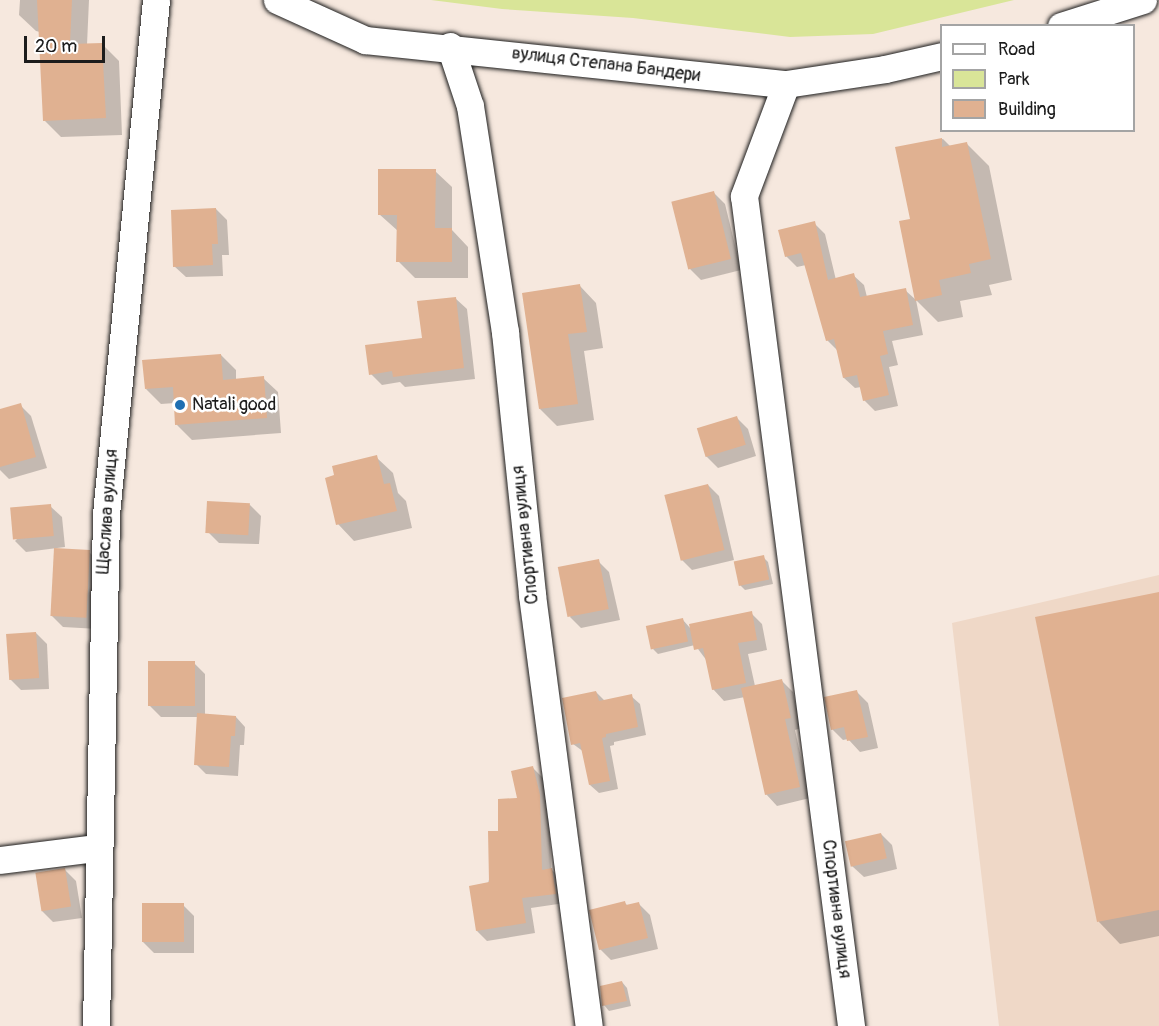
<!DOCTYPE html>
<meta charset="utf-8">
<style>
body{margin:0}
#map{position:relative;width:1159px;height:1026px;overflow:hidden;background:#f6e8de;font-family:Pangolin,sans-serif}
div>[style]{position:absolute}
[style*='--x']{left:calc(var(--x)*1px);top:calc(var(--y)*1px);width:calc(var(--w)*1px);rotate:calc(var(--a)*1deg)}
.built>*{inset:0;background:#efd8c7}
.green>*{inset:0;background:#d9e598}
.shadow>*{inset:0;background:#0003}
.building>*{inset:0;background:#e0b191;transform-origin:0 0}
.roads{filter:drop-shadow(0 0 2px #1c1c1c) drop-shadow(0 0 2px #1c1c1c)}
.minor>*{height:27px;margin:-13.5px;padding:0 13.5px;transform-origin:13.5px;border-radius:13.5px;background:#fff}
.dots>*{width:16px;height:16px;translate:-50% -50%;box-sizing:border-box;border:3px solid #fff;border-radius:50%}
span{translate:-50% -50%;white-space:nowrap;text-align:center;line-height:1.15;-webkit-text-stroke:5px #fff;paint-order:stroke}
.street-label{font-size:18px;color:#1c1c1c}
.poi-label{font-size:18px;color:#1c1c1c}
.left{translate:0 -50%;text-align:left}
.legend{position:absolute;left:940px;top:24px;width:195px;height:108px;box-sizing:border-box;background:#fff;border:2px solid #a4a4a4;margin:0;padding:8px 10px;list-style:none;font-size:18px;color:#1c1c1c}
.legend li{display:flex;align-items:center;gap:12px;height:30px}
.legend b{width:30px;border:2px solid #a4a4a4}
.scale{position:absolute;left:24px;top:36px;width:81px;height:27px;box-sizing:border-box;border:3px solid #1c1c1c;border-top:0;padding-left:8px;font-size:18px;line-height:21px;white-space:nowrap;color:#1c1c1c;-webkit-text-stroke:4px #fff;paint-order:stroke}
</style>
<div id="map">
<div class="built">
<div style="clip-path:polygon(1159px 575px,1159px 1026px,999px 1026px,952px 623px)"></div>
</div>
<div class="green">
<div style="clip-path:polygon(431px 0,1014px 0,873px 34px,790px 37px,633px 18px,502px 9px)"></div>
</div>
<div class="shadow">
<div style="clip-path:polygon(20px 0,89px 0,87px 45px,102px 44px,119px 61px,122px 135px,61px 137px,44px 120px,40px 32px,36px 31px,19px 15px)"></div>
<div style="clip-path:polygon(943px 139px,951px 147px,967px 144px,989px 166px,1012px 280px,989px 285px,992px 295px,960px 301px,963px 317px,938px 322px,916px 300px,911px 220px,897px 149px)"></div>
<div style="clip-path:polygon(435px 171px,452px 187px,452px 230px,468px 247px,468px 278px,415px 278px,398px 261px,398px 231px,379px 214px)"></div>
<div style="clip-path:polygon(714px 193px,725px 204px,741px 270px,701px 280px,689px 268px)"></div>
<div style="clip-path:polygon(216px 209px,227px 220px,229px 255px,222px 255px,223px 276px,186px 277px,174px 266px)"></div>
<div style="clip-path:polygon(814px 223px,825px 234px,836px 280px,853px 275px,864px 285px,867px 297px,905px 290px,916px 300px,923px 335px,892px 341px,898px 365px,889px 367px,898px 406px,875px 411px,864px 400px,861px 387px,855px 388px,844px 378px,838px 351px,827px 340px,806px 265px,797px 267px,786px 256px)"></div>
<div style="clip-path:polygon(580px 286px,596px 303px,603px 348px,584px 351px,594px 420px,557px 426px,540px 409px)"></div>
<div style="clip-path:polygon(455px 298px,467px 309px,475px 379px,405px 387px,400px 382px,382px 385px,371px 374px,423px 339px)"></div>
<div style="clip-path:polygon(221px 355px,236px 370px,236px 380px,263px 378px,278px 392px,281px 433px,192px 440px,177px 425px,175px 403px,161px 404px,146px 389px)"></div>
<div style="clip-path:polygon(20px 405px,31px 416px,47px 468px,9px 479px,0 470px,0 411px)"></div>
<div style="clip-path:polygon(737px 418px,748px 429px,756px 456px,718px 468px,706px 456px)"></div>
<div style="clip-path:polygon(376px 457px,393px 473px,398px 493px,406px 501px,412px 528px,354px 541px,338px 524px)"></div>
<div style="clip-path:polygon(708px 485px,719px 496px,734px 560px,692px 570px,681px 559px)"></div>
<div style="clip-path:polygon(250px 505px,261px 516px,259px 544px,219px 543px,208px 532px)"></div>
<div style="clip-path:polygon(50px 506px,62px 517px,65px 547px,26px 552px,15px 541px)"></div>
<div style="clip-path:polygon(89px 552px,100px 563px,98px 629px,63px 627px,52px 616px)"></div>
<div style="clip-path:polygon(763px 557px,768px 562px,773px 584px,745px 590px,740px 585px)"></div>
<div style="clip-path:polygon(598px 561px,609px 572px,620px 620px,581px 628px,570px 617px)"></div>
<div style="clip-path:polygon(1159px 593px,1159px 936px,1120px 944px,1099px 922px,1037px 618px)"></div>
<div style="clip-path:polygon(751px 613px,762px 624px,767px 650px,748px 654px,755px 686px,782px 681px,793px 692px,801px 728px,795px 730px,810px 798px,777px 806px,766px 794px,745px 697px,724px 701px,713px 689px,707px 661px,695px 645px,658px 654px,653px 649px,683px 620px,691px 629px)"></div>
<div style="clip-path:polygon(36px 633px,47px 644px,49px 689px,21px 690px,10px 679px)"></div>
<div style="clip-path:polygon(194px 663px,205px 674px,205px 715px,236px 717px,245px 727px,244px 745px,240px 745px,238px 776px,206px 774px,196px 764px,199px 717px,161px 717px,150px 706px)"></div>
<div style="clip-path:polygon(596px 692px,605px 701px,631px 696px,640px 704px,646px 735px,614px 742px,614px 745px,610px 746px,618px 789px,599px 793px,590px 785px,584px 752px,573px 744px)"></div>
<div style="clip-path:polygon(857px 692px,868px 703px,878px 748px,860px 752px,848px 739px,843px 740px,832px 729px)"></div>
<div style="clip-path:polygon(533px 768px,543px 778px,549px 807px,551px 869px,562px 880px,565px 903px,531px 908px,535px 933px,487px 941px,477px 931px,500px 832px)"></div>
<div style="clip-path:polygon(881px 834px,892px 845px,897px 869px,864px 877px,852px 866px)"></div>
<div style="clip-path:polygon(65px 870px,76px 881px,82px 918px,53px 922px,42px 911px)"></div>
<div style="clip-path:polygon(625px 903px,628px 906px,639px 904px,650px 915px,658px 949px,611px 960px,600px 949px)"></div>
<div style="clip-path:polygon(183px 905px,194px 916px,194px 953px,154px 953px,143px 942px)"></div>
<div style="clip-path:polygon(622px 982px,627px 988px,631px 1006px,609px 1011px,604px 1005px)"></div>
</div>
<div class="building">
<div style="clip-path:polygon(37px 0,72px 0,70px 44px,102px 43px,106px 118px,43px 121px)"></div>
<div style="clip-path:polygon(942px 138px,942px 147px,967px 142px,991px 259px,969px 264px,971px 273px,939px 280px,942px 295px,915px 301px,899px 221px,910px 219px,895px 147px)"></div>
<div style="clip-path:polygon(378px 169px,436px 169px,435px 228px,452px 228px,452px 262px,396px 262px,397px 215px,378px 215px)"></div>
<div style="left:714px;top:191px;width:70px;height:44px;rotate:76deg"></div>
<div style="clip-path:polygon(216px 208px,218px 244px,212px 244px,213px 265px,173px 267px,171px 210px)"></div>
<div style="clip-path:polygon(815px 221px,828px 280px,854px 273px,860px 297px,906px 288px,913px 325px,883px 331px,888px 354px,880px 356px,889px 395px,863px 401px,857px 375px,843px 378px,834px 339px,826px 341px,801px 253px,785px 257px,778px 230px)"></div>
<div style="clip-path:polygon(580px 284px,587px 332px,568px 334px,578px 404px,539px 409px,522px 293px)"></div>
<div style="clip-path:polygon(456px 297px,464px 368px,393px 377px,392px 371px,369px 375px,365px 345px,422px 338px,417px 301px)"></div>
<div style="clip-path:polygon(221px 354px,223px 380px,264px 376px,267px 418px,175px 425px,173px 387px,145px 389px,142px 360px)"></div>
<div style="clip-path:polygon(21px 403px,36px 457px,0 467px,0 409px)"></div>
<div style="left:737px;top:416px;width:30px;height:42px;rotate:73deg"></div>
<div style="clip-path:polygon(377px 455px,384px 484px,390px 483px,397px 511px,336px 525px,325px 478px,334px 475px,332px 466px)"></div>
<div style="left:708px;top:484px;width:68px;height:45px;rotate:76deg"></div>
<div style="left:207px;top:501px;width:43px;height:32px;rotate:3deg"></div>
<div style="left:51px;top:504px;width:32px;height:41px;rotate:85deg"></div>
<div style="left:54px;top:548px;width:36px;height:68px;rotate:3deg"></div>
<div style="left:764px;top:555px;width:25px;height:31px;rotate:78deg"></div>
<div style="left:599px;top:559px;width:51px;height:42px;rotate:79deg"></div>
<div style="clip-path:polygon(1159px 592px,1159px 910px,1097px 922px,1035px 617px)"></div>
<div style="clip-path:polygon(752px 611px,757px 640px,738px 643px,746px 683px,712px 690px,703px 648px,694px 650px,689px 624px)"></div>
<div style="left:683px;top:618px;width:24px;height:38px;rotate:78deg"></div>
<div style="left:36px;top:632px;width:46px;height:30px;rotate:86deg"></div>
<div style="left:148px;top:661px;width:47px;height:45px"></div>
<div style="clip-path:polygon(782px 679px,791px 718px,785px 719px,800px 787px,765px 795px,741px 688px)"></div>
<div style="clip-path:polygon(857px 690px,868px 737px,847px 741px,844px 727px,831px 730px,824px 697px)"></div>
<div style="clip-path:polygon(596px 691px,599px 701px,632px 694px,638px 727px,606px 734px,606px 737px,602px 738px,610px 781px,589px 785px,580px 743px,571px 745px,562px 698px)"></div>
<div style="clip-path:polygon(197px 713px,236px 716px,235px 736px,231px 736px,229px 767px,194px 765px)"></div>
<div style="clip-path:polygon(533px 766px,540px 795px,542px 870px,552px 868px,556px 894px,522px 898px,526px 923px,476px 931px,469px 886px,489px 882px,488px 831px,498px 831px,498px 799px,517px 798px,511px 771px)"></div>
<div style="left:881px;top:833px;width:26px;height:37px;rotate:77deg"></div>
<div style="left:65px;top:868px;width:39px;height:30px;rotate:81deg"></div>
<div style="clip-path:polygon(625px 901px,626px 905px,639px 902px,648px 938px,599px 950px,589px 910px)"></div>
<div style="left:142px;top:903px;width:42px;height:39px"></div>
<div style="clip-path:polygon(622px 981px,627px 1001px,602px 1006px,600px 986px)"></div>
</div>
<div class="roads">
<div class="minor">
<div style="--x:277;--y:0;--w:97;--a:24.4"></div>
<div style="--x:365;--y:40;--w:423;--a:6"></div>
<div style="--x:786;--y:84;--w:100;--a:-8.6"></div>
<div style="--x:885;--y:69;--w:58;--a:-12.8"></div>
<div style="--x:1061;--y:26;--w:86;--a:-17.6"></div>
<div style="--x:450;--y:46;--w:63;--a:71.6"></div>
<div style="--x:470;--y:106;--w:229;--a:81.2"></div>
<div style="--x:505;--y:332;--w:264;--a:84.1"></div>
<div style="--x:532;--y:595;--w:435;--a:82.5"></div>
<div style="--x:786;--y:84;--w:120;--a:110.6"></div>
<div style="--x:744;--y:196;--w:837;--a:82.65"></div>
<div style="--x:0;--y:860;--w:98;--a:-7.1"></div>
<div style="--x:96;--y:1026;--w:512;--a:-88.88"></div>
<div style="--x:106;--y:514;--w:516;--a:-84.44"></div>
</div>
</div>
<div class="dots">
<div style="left:180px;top:405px;background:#1f6fb2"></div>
</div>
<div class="street-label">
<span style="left:606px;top:65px;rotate:7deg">вулиця Степана Бандери</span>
<span style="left:108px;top:512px;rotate:-86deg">Щаслива вулиця</span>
<span style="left:526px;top:535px;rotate:-96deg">Спортивна вулиця</span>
<span style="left:836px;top:909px;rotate:83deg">Спортивна вулиця</span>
</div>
<div class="poi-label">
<span class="left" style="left:192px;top:405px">Natali good</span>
</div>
<ul class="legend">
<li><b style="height:8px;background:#fff"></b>Road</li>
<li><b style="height:16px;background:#d9e598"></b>Park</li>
<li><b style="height:16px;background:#e0b191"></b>Building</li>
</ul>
<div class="scale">20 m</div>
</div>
